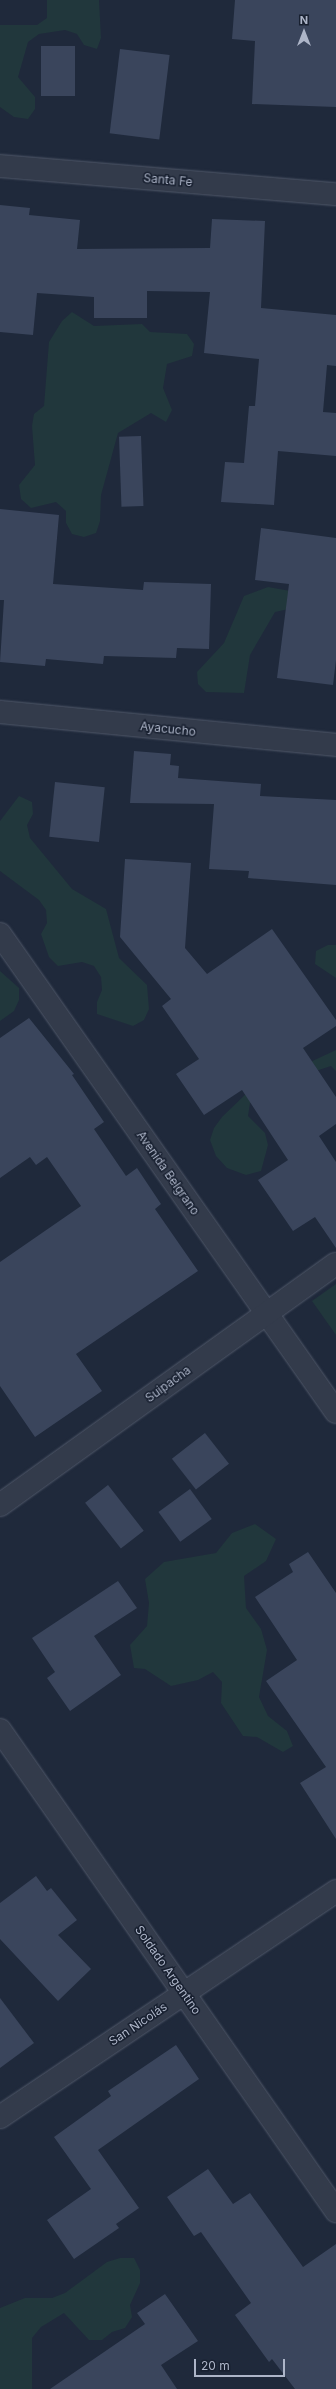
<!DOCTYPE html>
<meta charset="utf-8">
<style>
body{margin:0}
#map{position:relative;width:336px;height:2389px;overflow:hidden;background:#1f293b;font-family:Inter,sans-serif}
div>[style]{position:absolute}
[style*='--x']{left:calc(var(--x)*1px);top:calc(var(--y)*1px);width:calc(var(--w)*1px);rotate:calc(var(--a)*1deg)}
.green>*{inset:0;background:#21373c}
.building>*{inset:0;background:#3a455c;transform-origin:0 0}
.roads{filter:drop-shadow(0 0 1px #505869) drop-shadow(0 0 1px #505869)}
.minor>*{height:22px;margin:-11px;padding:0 11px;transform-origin:11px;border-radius:11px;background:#333b4b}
.tertiary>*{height:22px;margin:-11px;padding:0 11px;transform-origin:11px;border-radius:11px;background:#333b4b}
span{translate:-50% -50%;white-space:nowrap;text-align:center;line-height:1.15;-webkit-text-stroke:3px #182030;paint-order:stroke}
.street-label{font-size:12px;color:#adb5c8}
.north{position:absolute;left:284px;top:12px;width:40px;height:40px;-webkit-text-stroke:3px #182030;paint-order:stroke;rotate:0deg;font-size:11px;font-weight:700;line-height:16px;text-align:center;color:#adb5c8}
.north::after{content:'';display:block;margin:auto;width:14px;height:18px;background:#adb5c8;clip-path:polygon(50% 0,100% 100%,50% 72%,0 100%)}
.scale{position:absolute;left:194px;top:2359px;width:91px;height:18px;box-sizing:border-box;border:2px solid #adb5c8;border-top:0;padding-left:5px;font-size:12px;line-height:14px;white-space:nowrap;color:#adb5c8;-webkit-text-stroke:3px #182030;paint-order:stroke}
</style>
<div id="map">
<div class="green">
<div style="clip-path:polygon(47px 0,99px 0,101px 38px,97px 49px,84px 45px,77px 34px,65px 30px,39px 34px,28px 42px,18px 77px,35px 97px,35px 109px,28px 119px,14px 117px,0 107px,0 25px,37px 25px,47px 18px)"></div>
<div style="clip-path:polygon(72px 312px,94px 326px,142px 324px,150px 332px,187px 334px,194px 344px,192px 356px,167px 364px,163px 388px,172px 410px,166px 422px,151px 413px,118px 433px,101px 495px,100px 521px,96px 533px,84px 537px,72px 534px,66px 523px,66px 511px,56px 502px,31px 508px,21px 499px,19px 485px,35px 465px,32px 426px,34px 414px,44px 406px,49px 342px,62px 321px)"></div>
<div style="clip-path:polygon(268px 587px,307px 594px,298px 607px,275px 612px,250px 655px,244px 693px,206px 692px,198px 684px,197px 672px,224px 643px,244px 596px)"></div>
<div style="clip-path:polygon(19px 796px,32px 802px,33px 814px,27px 825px,30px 838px,72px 889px,106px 909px,119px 958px,147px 985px,149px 1009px,144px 1020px,133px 1026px,97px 1014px,97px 1002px,102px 990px,101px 977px,94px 966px,82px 962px,58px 966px,49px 957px,41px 934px,47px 923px,46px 910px,39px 900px,0 871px,0 821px)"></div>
<div style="clip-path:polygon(328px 945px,336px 945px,336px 978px,315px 964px,316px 951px)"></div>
<div style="clip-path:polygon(0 971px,19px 988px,19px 1000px,14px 1011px,0 1021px)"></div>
<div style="clip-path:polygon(336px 1050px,336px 1071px,331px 1066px,294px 1078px,263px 1100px,250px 1103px,248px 1116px,265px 1133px,268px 1145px,261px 1171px,246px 1175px,227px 1168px,216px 1156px,210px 1140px,214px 1128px,222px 1117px,250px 1090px)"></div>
<div style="clip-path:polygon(336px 1284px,336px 1335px,312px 1301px)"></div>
<div style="clip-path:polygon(255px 1524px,276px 1539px,266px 1561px,244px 1576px,246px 1608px,261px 1629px,267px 1650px,259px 1697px,268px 1716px,287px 1731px,293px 1746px,283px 1752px,257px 1737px,243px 1736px,221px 1703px,222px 1682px,213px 1672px,198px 1680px,171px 1686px,145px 1669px,134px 1668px,130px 1645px,147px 1626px,149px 1603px,145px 1579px,164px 1562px,216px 1553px,232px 1533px)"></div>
<div style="clip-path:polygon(120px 2258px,134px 2258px,140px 2270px,140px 2283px,130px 2305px,132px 2317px,125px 2328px,112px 2332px,102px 2340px,89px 2340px,64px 2313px,41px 2327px,32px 2338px,32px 2389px,0 2389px,0 2308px,25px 2298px,52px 2298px,65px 2293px,107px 2262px)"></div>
</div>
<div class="building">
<div style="clip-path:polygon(235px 0,336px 0,336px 107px,252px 104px,255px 41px,232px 39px)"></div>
<div style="left:41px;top:46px;width:34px;height:50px"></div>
<div style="left:120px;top:49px;width:50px;height:85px;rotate:7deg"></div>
<div style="clip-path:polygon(0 205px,30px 208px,29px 215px,80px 220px,77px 249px,210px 248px,212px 219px,265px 221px,261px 308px,336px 315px,336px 366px,327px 365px,323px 412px,336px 413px,336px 456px,278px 451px,274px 505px,221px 502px,225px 462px,244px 463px,249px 406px,255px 406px,259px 359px,204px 353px,210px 292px,147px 291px,147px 318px,94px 318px,94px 297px,37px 293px,33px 335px,0 332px)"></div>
<div style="left:141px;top:436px;width:70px;height:22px;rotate:88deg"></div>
<div style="clip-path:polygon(0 509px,59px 515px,53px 584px,143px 590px,144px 582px,211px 584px,209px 649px,177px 648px,176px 658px,104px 656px,103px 664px,46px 659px,45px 666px,0 662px,4px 600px,0 600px)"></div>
<div style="clip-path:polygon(261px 528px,336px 538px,336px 660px,333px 685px,277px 678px,289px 584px,255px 580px)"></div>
<div style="clip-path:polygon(134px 751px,171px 754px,170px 765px,179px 766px,178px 778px,261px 784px,260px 796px,336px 800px,336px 885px,248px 878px,249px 871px,209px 869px,214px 804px,130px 803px)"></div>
<div style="left:55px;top:782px;width:50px;height:55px;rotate:6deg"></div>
<div style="clip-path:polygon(125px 859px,191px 863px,185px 948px,207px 974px,272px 929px,336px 1020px,336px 1026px,303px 1048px,336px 1097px,336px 1124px,319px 1136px,336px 1162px,336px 1248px,315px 1217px,293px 1231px,258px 1180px,288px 1160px,242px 1090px,204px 1115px,176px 1074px,199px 1059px,162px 1006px,171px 999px,120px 937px)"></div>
<div style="clip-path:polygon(29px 1018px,74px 1074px,72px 1075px,104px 1122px,94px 1129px,126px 1176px,137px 1168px,161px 1204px,155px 1209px,198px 1271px,76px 1354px,102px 1391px,35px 1437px,0 1386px,0 1262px,81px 1206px,47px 1157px,36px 1165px,30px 1157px,0 1178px,0 1038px)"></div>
<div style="left:205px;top:1433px;width:39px;height:42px;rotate:52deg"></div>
<div style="left:108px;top:1485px;width:58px;height:29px;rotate:52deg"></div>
<div style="left:190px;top:1489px;width:37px;height:39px;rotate:54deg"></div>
<div style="clip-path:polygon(308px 1552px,336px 1593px,336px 1839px,300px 1783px,326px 1767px,266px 1681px,297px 1660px,255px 1597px,293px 1572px,289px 1564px)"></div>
<div style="clip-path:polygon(118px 1581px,137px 1608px,94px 1636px,121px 1675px,70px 1711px,47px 1678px,55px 1672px,32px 1638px)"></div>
<div style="clip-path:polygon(36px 1876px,47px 1891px,51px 1888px,77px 1920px,58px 1935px,91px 1969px,58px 2001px,0 1939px,0 1903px)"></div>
<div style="clip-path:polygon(0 1998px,34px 2043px,0 2068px)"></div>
<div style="clip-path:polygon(176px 2045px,199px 2079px,98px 2150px,139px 2208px,116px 2224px,119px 2228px,74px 2259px,47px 2220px,91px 2189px,54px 2137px,111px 2096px,108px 2091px)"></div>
<div style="clip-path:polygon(208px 2169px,233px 2204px,250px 2193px,303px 2267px,336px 2244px,336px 2389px,295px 2389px,272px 2359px,269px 2362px,235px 2315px,251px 2303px,201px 2232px,194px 2236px,167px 2197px)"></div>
<div style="clip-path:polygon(165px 2294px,198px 2341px,161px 2365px,177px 2389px,50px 2389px,145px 2324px,137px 2313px)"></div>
</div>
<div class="roads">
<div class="minor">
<div style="--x:0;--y:166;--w:337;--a:4.8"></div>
<div style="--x:0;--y:934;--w:584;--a:54.9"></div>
<div style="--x:0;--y:1505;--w:413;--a:-35.7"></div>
<div style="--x:0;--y:1730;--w:587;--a:55.06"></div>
<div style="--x:0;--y:2117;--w:405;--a:-33.9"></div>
</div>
<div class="tertiary">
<div style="--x:0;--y:712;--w:338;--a:5.6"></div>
</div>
</div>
<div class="street-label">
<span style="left:168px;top:180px;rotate:5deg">Santa Fe</span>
<span style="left:168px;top:729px;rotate:6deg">Ayacucho</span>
<span style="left:168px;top:1173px;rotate:55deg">Avenida Belgrano</span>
<span style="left:168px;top:1384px;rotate:-36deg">Suipacha</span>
<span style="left:168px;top:1970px;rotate:55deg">Soldado Argentino</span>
<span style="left:138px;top:2024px;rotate:-34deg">San Nicolás</span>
</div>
<div class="north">N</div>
<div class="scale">20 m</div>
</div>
